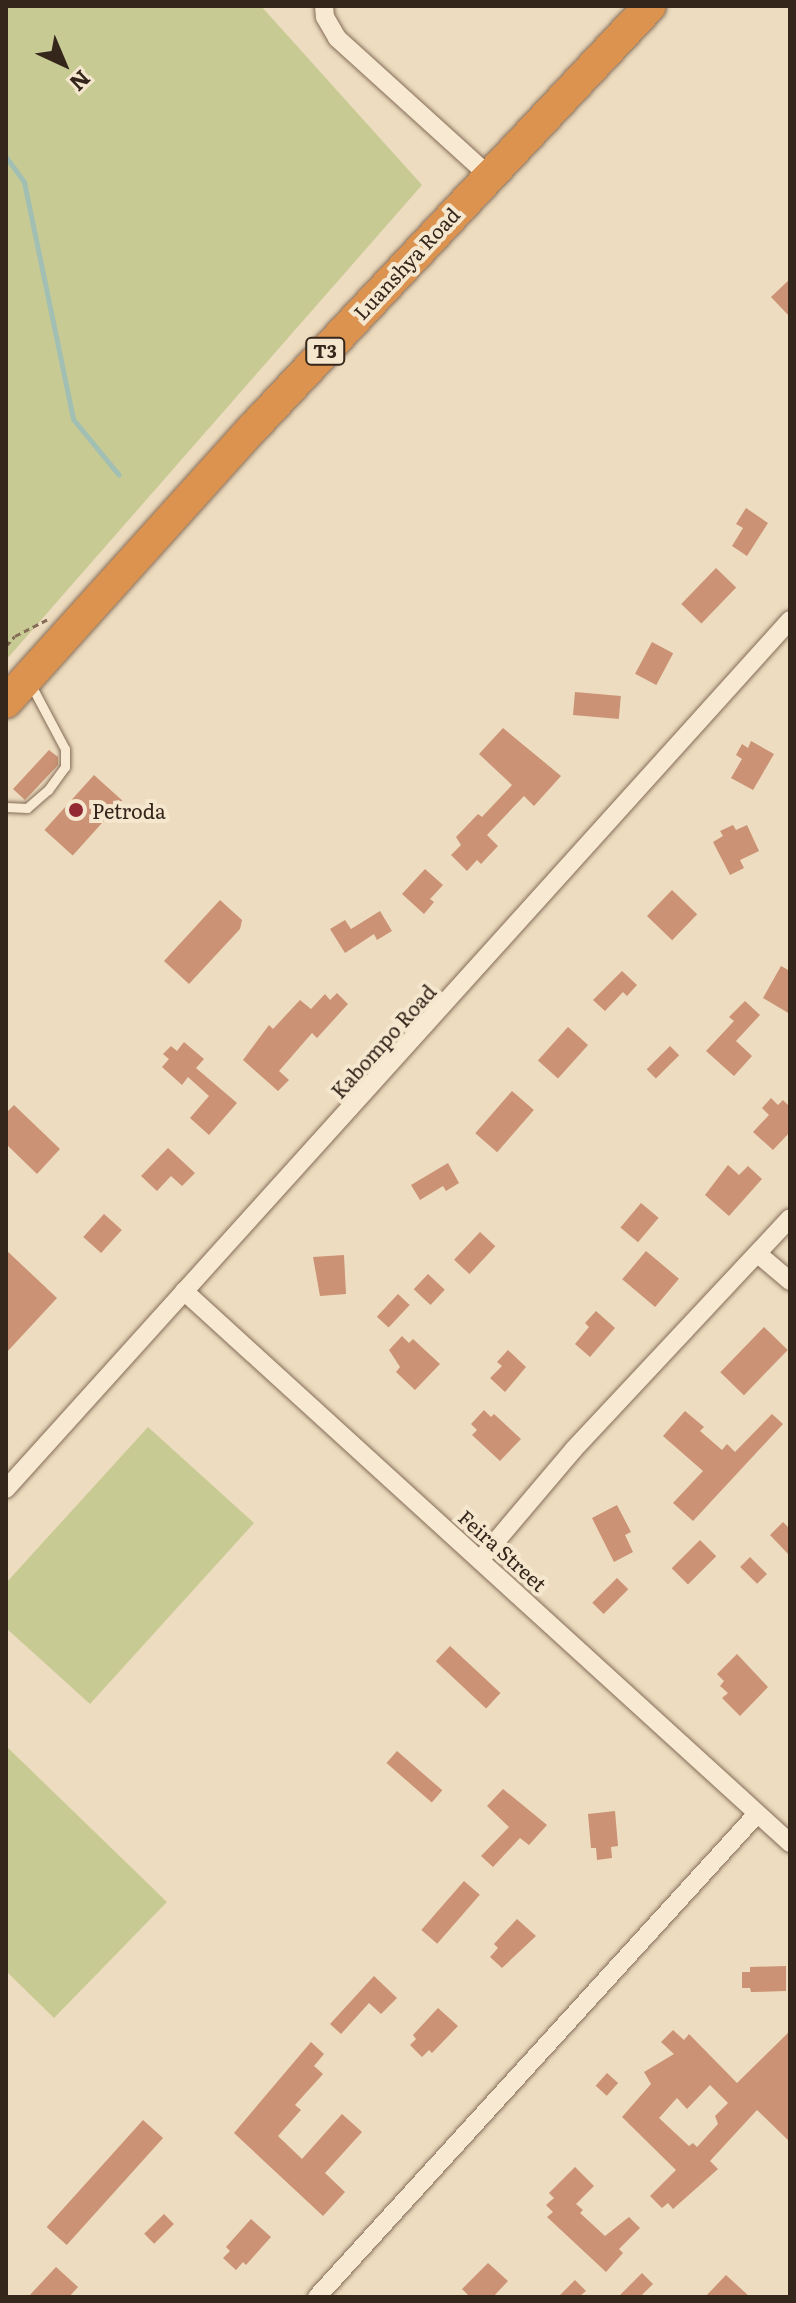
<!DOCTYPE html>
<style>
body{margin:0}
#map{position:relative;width:796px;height:2303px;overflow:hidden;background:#eddcbf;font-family:Literata,serif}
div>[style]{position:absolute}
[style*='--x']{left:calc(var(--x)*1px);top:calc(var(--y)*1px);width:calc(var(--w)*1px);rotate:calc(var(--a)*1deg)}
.green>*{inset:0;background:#c8ca94}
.stream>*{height:5px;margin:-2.5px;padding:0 2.5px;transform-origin:2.5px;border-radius:2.5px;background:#a2bfb4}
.building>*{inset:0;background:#cb9275;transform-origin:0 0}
.path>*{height:3px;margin-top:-1.5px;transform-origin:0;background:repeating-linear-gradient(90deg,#856c58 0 6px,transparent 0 10px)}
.roads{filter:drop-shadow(0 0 2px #856c58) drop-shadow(0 0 2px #856c58)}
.lane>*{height:9px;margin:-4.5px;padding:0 4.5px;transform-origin:4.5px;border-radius:4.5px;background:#f8ead2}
.street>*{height:18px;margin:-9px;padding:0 9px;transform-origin:9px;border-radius:9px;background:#f8ead2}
.highway>*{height:32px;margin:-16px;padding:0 16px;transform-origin:16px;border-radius:16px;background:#dc9350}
.dots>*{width:22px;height:22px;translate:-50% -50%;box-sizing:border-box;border:4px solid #f4e7ce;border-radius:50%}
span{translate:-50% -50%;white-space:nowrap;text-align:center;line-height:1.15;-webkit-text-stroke:8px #f4e7ce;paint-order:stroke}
.shield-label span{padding:2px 6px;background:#f4e7ce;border:2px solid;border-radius:6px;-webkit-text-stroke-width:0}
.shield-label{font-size:18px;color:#35261c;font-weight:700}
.street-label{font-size:20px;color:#35261c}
.poi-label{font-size:20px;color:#35261c}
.left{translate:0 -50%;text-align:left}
.frame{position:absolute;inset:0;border:8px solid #35261c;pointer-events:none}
.north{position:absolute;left:24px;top:24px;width:80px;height:80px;-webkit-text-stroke:6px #f4e7ce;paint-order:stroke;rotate:136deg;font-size:22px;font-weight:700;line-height:32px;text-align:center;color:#35261c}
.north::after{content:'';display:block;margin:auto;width:28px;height:36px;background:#35261c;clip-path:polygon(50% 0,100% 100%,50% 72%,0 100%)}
</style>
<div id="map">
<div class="green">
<div style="clip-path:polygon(6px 6px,261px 6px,422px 185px,6px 660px)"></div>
<div style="clip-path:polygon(148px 1427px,254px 1523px,90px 1704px,6px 1628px,6px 1583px)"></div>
<div style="clip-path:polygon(6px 1746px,167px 1902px,54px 2018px,6px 1971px)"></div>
</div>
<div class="stream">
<div style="--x:6;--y:157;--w:31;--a:54"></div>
<div style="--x:24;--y:182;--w:242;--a:78.3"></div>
<div style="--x:73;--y:419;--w:72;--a:50.6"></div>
</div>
<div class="building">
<div style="clip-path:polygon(790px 279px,790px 317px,771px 297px)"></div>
<div style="clip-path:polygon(746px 508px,768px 523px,747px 556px,732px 546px,743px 528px,736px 524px)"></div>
<div style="left:716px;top:568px;width:28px;height:50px;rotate:44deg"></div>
<div style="left:652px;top:642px;width:24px;height:36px;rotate:28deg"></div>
<div style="left:575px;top:692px;width:46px;height:23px;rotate:5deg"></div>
<div style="clip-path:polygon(503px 728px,561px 776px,534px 806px,524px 796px,487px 835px,498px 846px,481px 864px,477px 860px,467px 871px,451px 855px,461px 845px,456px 837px,478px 814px,482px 817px,512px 785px,479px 754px)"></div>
<div style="clip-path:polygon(751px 741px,774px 754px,753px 790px,731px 778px,742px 759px,736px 755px,742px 744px,748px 748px)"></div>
<div style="clip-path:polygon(49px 750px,58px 757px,58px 765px,25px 800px,13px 789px)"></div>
<div style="left:94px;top:775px;width:38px;height:74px;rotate:42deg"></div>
<div style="clip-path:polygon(733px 825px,736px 830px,747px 825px,759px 851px,740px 860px,744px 868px,730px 875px,713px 842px,723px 836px,720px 831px)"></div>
<div style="clip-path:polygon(425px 869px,443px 885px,430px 899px,434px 902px,424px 914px,402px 894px)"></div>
<div style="left:672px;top:890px;width:35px;height:36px;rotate:44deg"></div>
<div style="clip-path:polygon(220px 900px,242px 920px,240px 929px,189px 984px,164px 961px)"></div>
<div style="clip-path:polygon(380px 911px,392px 931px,377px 940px,374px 934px,345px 953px,330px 929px,345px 920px,351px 929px)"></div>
<div style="clip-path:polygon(781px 966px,790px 971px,790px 1014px,763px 998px)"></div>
<div style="clip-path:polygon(622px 971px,637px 985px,627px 996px,623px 992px,605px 1011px,593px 1000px)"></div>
<div style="clip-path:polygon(337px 993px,348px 1004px,317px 1038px,312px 1033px,279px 1071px,289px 1080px,278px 1091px,243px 1060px,269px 1025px,273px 1029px,300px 1000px,311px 1009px,325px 994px,330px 1000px)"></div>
<div style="clip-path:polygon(745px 1001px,760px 1015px,736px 1041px,752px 1056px,734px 1076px,706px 1051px,734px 1021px,729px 1017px)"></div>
<div style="left:568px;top:1027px;width:27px;height:45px;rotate:42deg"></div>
<div style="clip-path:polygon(184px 1042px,204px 1059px,196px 1068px,237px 1103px,209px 1135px,190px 1118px,209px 1096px,188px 1077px,182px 1085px,162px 1067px,169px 1059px,163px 1054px,171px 1046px,177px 1051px)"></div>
<div style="left:670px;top:1046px;width:13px;height:33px;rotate:45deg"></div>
<div style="left:512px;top:1091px;width:29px;height:56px;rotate:41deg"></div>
<div style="clip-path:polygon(771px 1098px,778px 1105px,783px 1100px,790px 1107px,790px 1132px,773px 1150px,753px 1132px,769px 1115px,762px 1108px)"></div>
<div style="clip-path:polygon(14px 1105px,60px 1149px,37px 1174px,6px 1144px,6px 1113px)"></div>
<div style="clip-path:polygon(168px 1148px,195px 1173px,182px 1186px,171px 1176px,157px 1191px,141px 1176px)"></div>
<div style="clip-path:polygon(448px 1163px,459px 1183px,446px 1191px,443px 1186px,420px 1200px,411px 1185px)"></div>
<div style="clip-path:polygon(728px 1165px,739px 1175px,748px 1166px,762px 1179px,729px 1216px,705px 1195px)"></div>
<div style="left:641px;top:1203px;width:23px;height:32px;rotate:40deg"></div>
<div style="left:104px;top:1214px;width:24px;height:31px;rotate:42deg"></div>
<div style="left:480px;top:1232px;width:21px;height:38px;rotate:43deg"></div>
<div style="clip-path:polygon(6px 1250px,57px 1298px,6px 1353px)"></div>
<div style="left:646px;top:1251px;width:43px;height:37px;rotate:40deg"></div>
<div style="clip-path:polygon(344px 1255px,346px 1294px,320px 1296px,313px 1257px)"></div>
<div style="left:428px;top:1274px;width:23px;height:21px;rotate:43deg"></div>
<div style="left:398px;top:1294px;width:16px;height:31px;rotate:43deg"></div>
<div style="clip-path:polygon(596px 1311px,615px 1328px,590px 1357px,575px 1344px,589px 1327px,585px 1323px)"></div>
<div style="left:764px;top:1327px;width:33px;height:63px;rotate:44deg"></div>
<div style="clip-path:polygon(402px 1336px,409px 1343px,413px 1339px,440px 1364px,415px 1390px,396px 1372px,400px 1367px,389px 1350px)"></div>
<div style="clip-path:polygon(508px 1350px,526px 1367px,505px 1392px,490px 1378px,502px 1366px,497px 1362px)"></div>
<div style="clip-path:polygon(484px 1410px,491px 1417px,494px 1414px,521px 1439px,500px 1461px,472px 1435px,477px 1430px,471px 1424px)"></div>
<div style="clip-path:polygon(685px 1411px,704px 1427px,700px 1431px,722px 1450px,727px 1444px,735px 1452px,772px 1414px,783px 1424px,693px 1521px,673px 1503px,703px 1471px,663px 1436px)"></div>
<div style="clip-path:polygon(617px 1505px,631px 1532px,625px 1535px,633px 1552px,614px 1562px,592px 1518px)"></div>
<div style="clip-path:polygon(783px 1522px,790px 1529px,790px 1556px,770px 1535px)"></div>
<div style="left:700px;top:1540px;width:23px;height:40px;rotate:45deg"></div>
<div style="left:750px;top:1557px;width:24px;height:14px;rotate:45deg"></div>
<div style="left:617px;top:1578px;width:16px;height:35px;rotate:45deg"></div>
<div style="left:450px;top:1646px;width:69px;height:21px;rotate:43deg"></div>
<div style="clip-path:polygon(737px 1654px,768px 1687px,740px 1716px,722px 1698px,728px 1693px,720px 1686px,724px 1681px,717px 1674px)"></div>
<div style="left:397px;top:1751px;width:60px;height:16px;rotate:41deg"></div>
<div style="clip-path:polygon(503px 1789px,547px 1825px,529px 1845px,520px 1838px,493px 1867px,481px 1856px,509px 1827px,487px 1806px)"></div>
<div style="clip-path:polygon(615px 1811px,618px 1846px,611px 1847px,612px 1858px,597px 1860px,596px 1848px,591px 1848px,588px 1814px)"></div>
<div style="left:464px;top:1881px;width:21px;height:65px;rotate:41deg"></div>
<div style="clip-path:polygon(517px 1919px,536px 1936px,502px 1968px,490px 1957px,498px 1948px,494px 1944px)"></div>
<div style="clip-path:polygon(786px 1966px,786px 1991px,751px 1992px,750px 1988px,742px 1988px,742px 1972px,750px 1972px,750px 1967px)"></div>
<div style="clip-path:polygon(374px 1976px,397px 1998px,381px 2014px,369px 2003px,341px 2034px,330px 2024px)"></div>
<div style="clip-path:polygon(438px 2008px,458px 2026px,432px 2053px,429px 2050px,422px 2057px,410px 2045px,416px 2039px,413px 2035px)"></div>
<div style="clip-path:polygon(evenodd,673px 2030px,684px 2040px,689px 2034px,737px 2083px,790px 2031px,790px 2142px,757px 2110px,710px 2161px,718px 2169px,673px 2209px,668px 2203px,662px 2208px,650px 2196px,676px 2170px,622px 2117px,651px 2084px,644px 2072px,674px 2054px,661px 2042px,673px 2030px,710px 2085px,728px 2103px,715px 2116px,718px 2124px,697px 2147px,693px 2143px,689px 2146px,659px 2118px,677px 2098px,687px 2109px,710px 2085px)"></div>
<div style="clip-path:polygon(311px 2042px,324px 2054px,314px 2066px,323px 2074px,295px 2105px,301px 2110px,278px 2136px,302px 2159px,342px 2114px,362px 2132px,325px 2173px,345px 2192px,323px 2216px,234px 2133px)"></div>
<div style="left:607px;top:2073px;width:15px;height:17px;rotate:42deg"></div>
<div style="left:143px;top:2120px;width:27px;height:144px;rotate:42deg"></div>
<div style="clip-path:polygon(575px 2167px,594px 2186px,576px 2204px,583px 2210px,580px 2213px,605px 2236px,629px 2217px,640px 2228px,619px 2249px,623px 2253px,606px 2272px,547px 2217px,553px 2212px,546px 2205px,554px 2198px,549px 2193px)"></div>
<div style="left:164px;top:2214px;width:14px;height:28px;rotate:45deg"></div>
<div style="clip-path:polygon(251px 2219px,271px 2237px,246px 2265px,243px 2262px,236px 2270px,223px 2258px,230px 2251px,226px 2247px)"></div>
<div style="clip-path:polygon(488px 2263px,508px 2281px,493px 2297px,470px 2297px,462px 2289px)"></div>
<div style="clip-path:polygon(56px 2267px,78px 2287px,69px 2297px,28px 2297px)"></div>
<div style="clip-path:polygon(642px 2273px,653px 2284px,640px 2297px,618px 2297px)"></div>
<div style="clip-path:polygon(726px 2275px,750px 2297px,705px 2297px)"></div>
<div style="clip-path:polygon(575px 2280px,586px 2291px,579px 2297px,558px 2297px)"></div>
</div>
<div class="path">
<div style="--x:6;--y:646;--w:13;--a:-48"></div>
<div style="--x:15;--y:636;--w:37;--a:-27"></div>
</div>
<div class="roads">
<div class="lane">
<div style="--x:6;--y:807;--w:21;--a:3"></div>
<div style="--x:27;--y:808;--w:28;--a:-41"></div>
<div style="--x:48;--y:790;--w:29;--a:-54"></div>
<div style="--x:65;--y:767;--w:18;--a:-90"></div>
<div style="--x:65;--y:749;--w:72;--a:-118"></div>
</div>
<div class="street">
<div style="--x:324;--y:6;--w:11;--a:85"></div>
<div style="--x:325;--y:17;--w:24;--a:60"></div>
<div style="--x:337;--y:38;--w:204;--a:42.2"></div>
<div style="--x:758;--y:1254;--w:42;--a:40.2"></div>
<div style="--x:184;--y:1291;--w:820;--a:42.33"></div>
<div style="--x:6;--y:1489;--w:1170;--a:-47.94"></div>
<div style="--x:480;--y:1560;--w:145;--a:-49.7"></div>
<div style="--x:574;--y:1449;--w:316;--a:-46.9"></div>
<div style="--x:317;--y:2297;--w:653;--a:-47.67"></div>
</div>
<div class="highway">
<div style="--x:6;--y:702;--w:369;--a:-48"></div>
<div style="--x:253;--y:428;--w:579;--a:-46.75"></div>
</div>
</div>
<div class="dots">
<div style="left:76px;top:810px;background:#932932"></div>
</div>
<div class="shield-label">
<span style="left:325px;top:351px">T3</span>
</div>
<div class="street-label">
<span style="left:406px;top:263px;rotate:-47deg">Luanshya Road</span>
<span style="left:383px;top:1041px;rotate:-48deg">Kabompo Road</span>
<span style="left:503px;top:1550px;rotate:42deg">Feira Street</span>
</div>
<div class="poi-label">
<span class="left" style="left:92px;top:810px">Petroda</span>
</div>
<div class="frame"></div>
<div class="north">N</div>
</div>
